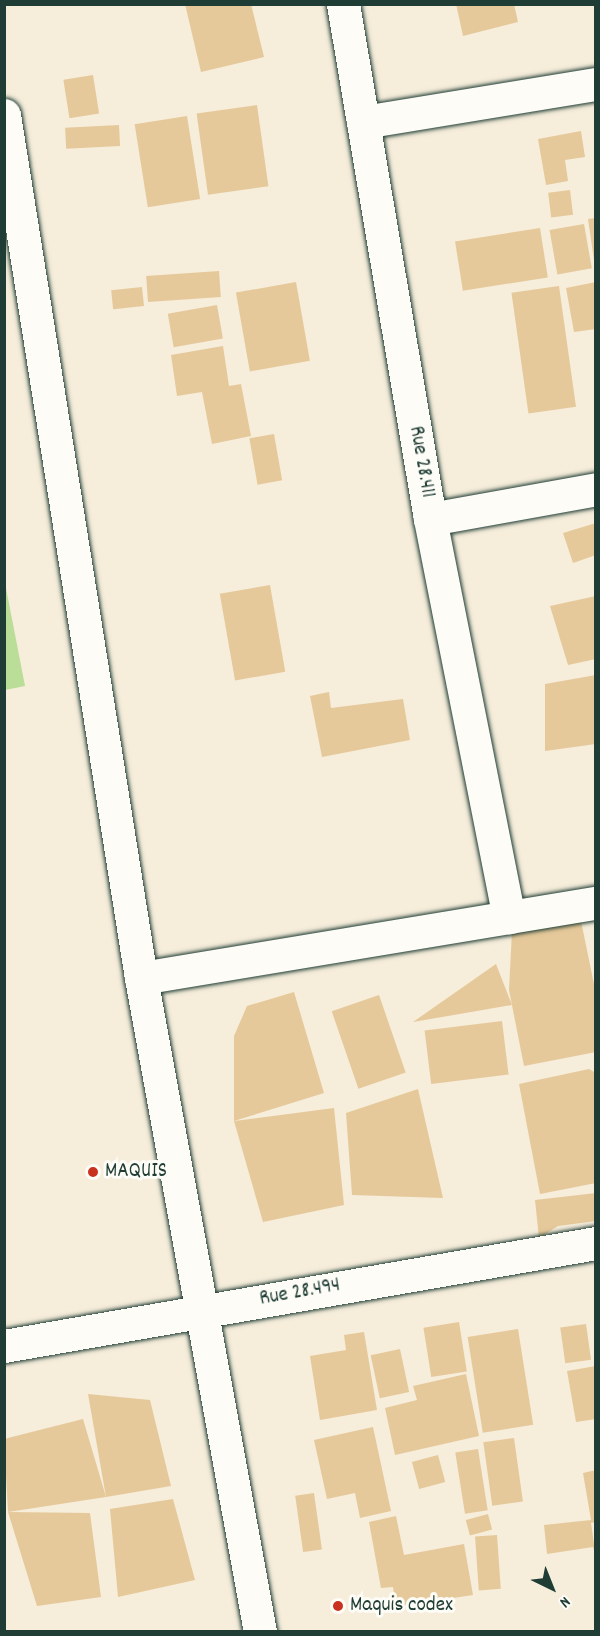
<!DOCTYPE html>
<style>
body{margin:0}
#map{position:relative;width:600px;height:1636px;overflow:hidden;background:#f6eddb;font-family:Dekko,sans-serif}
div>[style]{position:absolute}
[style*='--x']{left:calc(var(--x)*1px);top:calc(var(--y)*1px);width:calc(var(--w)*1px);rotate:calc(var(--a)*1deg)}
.green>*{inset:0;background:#badd97}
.building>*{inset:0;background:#e6c99a;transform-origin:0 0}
.roads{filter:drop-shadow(0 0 2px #1f3d34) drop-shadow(0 0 2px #1f3d34)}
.minor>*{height:33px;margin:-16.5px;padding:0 16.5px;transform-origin:16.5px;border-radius:16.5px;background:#fdfcf7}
.dots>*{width:16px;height:16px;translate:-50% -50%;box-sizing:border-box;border:3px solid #fdfcf7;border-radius:50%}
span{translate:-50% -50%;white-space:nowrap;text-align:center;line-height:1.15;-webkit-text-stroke:6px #fdfcf7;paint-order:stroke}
.street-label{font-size:21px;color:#1f3d34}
.poi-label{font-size:21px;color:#1f3d34}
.left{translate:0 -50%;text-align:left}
.frame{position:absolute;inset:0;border:6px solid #1f3d34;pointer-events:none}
.north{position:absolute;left:522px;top:1558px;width:60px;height:60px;-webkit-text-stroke:4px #fdfcf7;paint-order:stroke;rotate:137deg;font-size:16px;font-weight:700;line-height:24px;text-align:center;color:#1f3d34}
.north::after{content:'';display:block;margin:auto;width:21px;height:27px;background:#1f3d34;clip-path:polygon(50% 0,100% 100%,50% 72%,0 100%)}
</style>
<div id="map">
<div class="green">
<div style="clip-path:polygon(5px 583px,25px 686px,5px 690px,4px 690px)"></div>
</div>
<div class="building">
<div style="clip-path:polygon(185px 4px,251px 4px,264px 57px,201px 72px)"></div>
<div style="clip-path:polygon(456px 4px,514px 4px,518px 22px,463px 36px)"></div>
<div style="left:93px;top:75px;width:39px;height:30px;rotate:81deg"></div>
<div style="left:257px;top:105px;width:82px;height:61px;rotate:82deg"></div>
<div style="left:187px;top:116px;width:84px;height:53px;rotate:81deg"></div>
<div style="left:119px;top:125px;width:21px;height:54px;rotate:87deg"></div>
<div style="clip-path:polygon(581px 131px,585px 157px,565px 160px,568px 181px,546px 185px,538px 139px)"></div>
<div style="left:570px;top:190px;width:25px;height:22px;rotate:83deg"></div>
<div style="clip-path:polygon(596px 218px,596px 260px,594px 260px,588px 219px)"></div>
<div style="left:584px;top:224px;width:45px;height:35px;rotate:80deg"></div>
<div style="left:540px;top:228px;width:50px;height:86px;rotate:81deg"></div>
<div style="left:219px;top:271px;width:26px;height:73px;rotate:86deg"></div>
<div style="left:296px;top:282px;width:80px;height:61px;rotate:80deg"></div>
<div style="clip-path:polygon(596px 282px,596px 329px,574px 332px,566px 288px)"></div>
<div style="left:559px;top:286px;width:122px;height:48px;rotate:82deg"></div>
<div style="left:142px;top:287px;width:19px;height:31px;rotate:84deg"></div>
<div style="left:217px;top:305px;width:34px;height:50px;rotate:80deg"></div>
<div style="clip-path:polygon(223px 346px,229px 386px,241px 384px,251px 436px,212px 444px,202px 392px,177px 396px,171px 355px)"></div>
<div style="left:274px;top:434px;width:47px;height:25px;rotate:80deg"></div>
<div style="clip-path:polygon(596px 523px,596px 555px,573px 563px,563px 533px)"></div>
<div style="left:270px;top:585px;width:88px;height:51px;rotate:80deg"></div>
<div style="clip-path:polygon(596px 596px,596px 659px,568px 665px,550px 606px)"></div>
<div style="clip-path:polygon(596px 675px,596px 744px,545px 751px,545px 684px)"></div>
<div style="clip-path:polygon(329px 692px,331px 708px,403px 699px,410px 740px,322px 757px,310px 696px)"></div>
<div style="clip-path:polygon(580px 916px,596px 994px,596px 1052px,524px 1066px,509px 990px,512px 931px)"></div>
<div style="clip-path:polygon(496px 964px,512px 1005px,413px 1022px)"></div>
<div style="clip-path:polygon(294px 992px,324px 1093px,234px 1121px,234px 1036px,247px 1006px)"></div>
<div style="left:379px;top:995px;width:82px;height:50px;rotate:71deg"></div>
<div style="left:502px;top:1021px;width:54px;height:78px;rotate:83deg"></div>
<div style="clip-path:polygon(589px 1069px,596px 1073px,596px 1183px,540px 1194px,519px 1084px)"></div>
<div style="clip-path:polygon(418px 1089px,443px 1198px,352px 1195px,346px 1113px)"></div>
<div style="clip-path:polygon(334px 1108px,344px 1205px,263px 1222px,234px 1121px)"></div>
<div style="clip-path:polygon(596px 1193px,596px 1221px,558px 1226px,539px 1238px,535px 1200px)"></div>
<div style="left:459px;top:1322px;width:50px;height:36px;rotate:81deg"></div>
<div style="left:586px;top:1324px;width:36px;height:26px;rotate:82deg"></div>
<div style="left:518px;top:1329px;width:97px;height:51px;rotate:81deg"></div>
<div style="clip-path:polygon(364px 1332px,377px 1410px,320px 1420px,310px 1356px,346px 1350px,344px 1335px)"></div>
<div style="left:400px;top:1349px;width:44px;height:30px;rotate:78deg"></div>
<div style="clip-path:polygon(596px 1366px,596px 1419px,576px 1422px,567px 1371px)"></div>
<div style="clip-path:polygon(466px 1374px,479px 1436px,395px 1455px,385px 1408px,417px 1400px,413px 1386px)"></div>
<div style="clip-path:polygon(88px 1394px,150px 1400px,171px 1486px,106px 1497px)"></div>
<div style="clip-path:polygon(83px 1419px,106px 1497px,8px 1512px,90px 1513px,101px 1597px,37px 1606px,8px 1512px,4px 1439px)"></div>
<div style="clip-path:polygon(373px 1427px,391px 1511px,360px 1518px,355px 1493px,327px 1499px,314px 1440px)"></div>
<div style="left:514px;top:1438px;width:64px;height:31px;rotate:82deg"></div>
<div style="left:478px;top:1449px;width:62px;height:23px;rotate:81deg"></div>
<div style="left:438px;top:1455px;width:28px;height:27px;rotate:75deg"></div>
<div style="clip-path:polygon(596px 1470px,596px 1522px,591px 1523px,596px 1557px,593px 1547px,547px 1554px,544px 1525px,591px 1520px,583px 1473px)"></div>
<div style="left:314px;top:1493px;width:57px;height:19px;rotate:82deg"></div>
<div style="clip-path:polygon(173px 1499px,195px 1580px,118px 1597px,110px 1509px)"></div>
<div style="left:488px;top:1514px;width:16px;height:23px;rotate:75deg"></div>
<div style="clip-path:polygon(396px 1516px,404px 1555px,464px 1544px,473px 1595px,380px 1609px,380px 1602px,395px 1600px,393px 1587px,381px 1588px,369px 1522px)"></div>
<div style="left:497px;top:1535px;width:54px;height:22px;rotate:86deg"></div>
</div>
<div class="roads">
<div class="minor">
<div style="--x:343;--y:4;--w:522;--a:80.41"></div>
<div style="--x:430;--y:519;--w:406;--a:78.8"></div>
<div style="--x:4;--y:115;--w:874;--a:80.98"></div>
<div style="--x:141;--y:978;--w:665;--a:79.69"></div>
<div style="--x:363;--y:122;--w:236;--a:-9.3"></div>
<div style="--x:430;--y:519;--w:169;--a:-10.2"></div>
<div style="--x:141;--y:978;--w:461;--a:-9.4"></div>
<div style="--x:4;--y:1346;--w:601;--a:-9.87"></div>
</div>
</div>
<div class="dots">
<div style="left:93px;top:1172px;background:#c8321e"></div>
<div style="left:338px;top:1606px;background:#c8321e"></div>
</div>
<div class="street-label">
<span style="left:421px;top:462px;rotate:80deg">Rue 28.411</span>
<span style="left:300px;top:1293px;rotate:-10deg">Rue 28.494</span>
</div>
<div class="poi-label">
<span class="left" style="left:105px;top:1172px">MAQUIS</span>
<span class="left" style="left:350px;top:1606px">Maquis codex</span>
</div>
<div class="frame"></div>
<div class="north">N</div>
</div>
